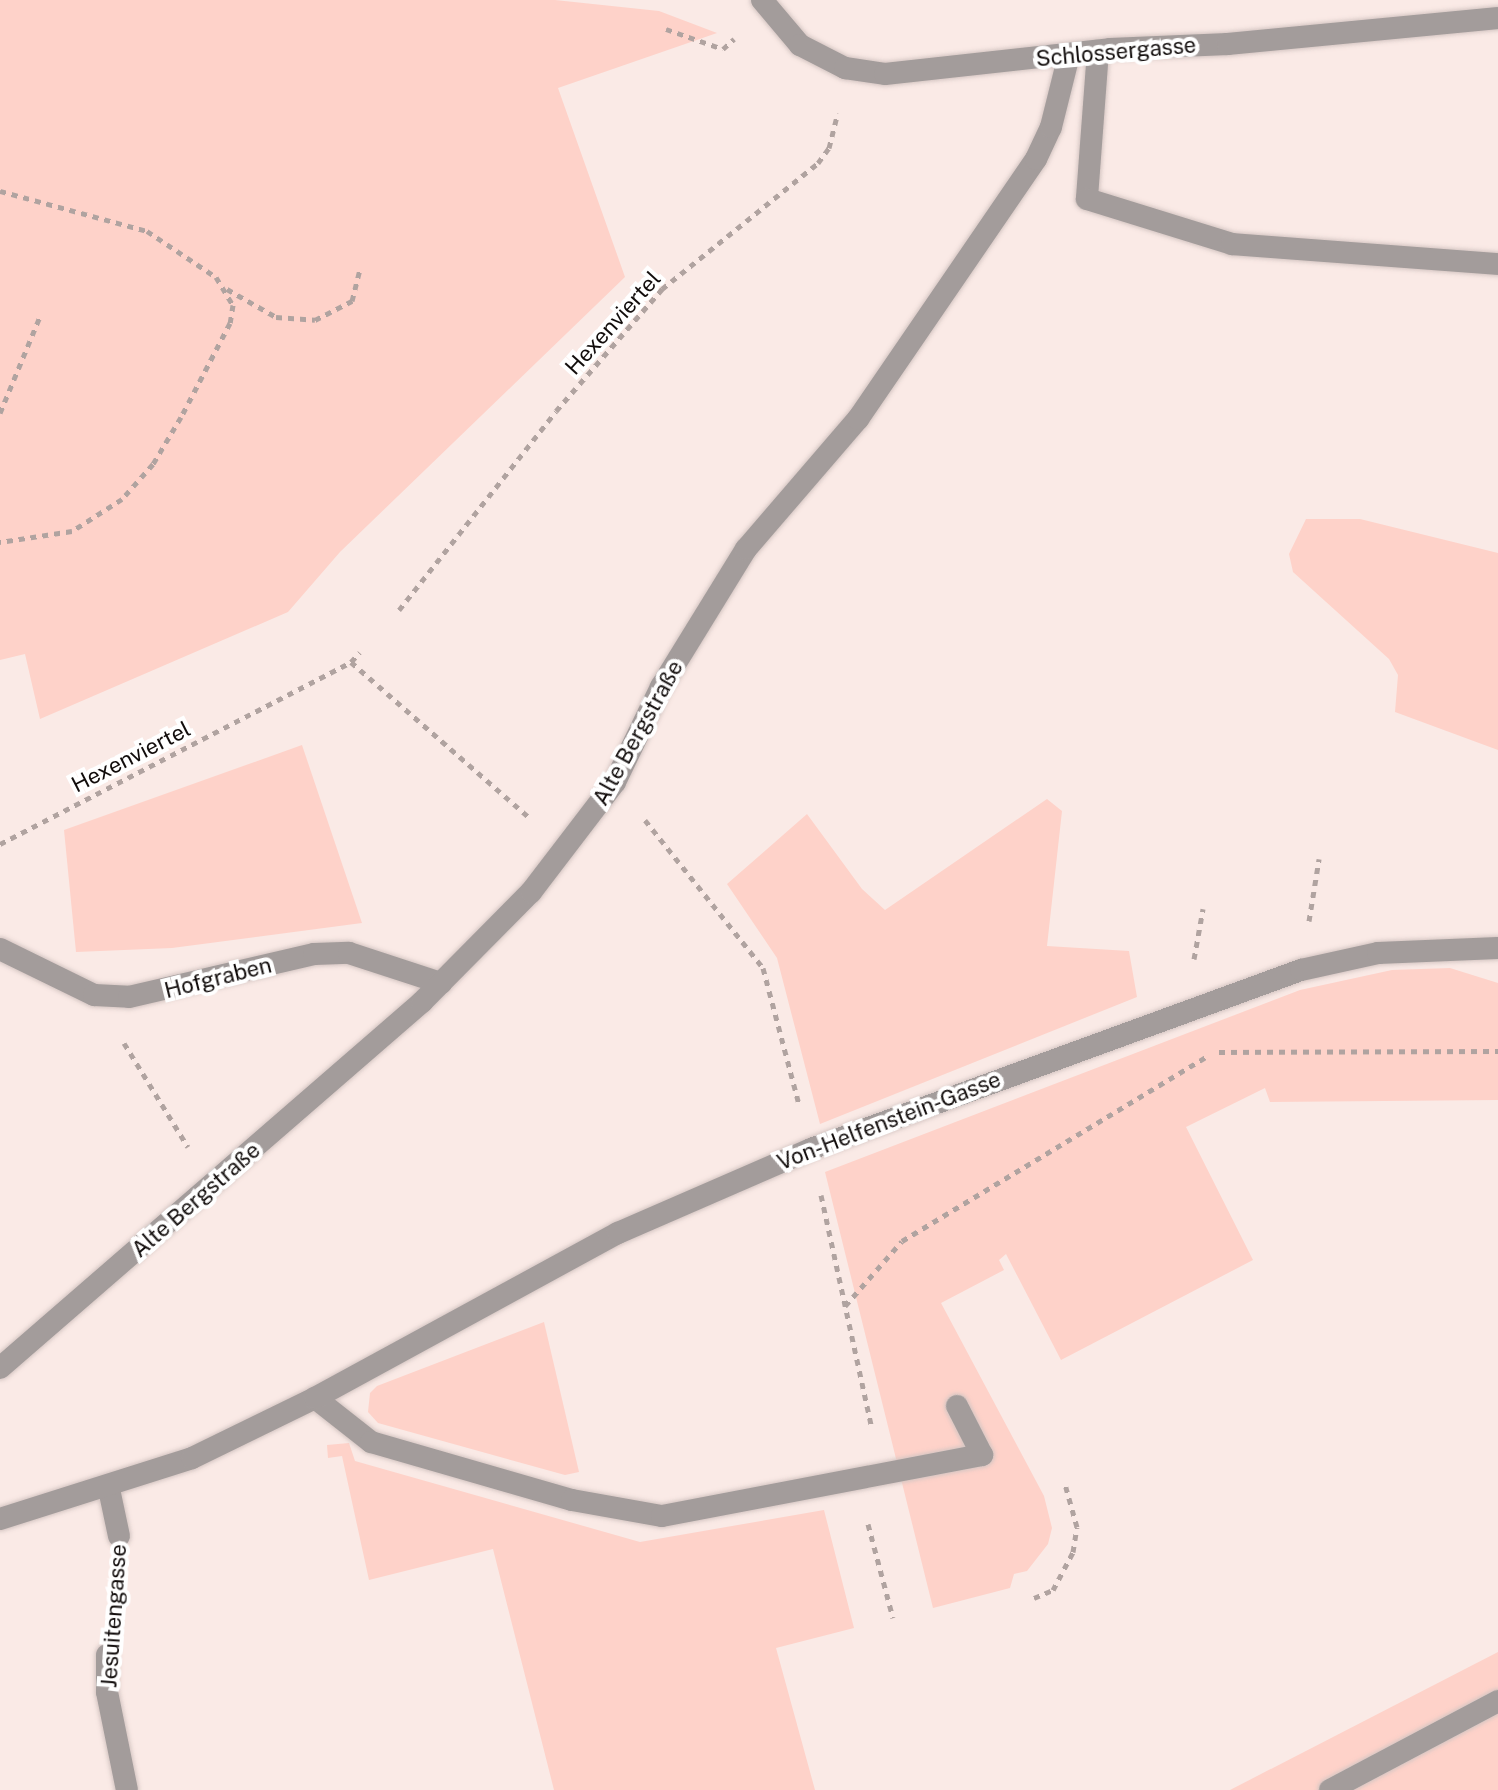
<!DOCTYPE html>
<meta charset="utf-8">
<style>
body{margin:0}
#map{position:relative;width:1498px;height:1790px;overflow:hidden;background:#faeae6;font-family:"Public Sans",sans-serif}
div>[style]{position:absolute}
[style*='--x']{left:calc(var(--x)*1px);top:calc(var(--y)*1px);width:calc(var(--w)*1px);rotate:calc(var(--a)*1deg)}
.green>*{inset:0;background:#fed2c9}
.path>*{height:5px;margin-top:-2.5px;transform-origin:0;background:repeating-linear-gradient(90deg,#b0a3a0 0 6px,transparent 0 12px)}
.roads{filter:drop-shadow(0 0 2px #d5c6c3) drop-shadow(0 0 2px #d5c6c3)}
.service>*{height:22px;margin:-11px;padding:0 11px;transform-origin:11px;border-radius:11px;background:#a39c9b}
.minor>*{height:22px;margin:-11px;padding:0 11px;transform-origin:11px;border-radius:11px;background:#a39c9b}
span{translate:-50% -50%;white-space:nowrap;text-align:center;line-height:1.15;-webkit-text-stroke:8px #fff;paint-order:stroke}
.street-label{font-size:22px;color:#110c0b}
</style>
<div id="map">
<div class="green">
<div style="clip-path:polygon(0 0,555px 0,659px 11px,717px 33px,558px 88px,625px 277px,340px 552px,288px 612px,40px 719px,25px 654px,0 660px)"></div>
<div style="clip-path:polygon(1306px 519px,1360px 519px,1498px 553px,1498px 750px,1395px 712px,1398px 675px,1389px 659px,1293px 572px,1289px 554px)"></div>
<div style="clip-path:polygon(302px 745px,362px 923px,172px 948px,76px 952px,64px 830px)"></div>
<div style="clip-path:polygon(1047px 799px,1062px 811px,1047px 946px,1129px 951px,1137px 997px,820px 1124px,777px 958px,727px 884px,807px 814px,862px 889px,885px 910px)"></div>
<div style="clip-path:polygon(1450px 968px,1498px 983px,1498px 1100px,1270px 1102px,1265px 1088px,1186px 1127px,1253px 1260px,1061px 1360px,1006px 1254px,999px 1260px,1004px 1270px,941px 1303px,1044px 1496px,1052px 1528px,1048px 1544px,1027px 1571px,1014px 1574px,1010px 1588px,933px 1608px,825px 1172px,1300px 990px,1392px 970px)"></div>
<div style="clip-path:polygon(544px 1322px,579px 1472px,565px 1475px,378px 1423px,368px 1412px,370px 1393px,377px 1386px)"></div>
<div style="clip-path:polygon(349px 1443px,355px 1461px,640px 1542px,824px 1510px,854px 1628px,776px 1648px,815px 1790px,554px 1790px,493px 1549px,369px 1580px,342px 1456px,328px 1458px,327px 1445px)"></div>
<div style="clip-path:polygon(1498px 1652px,1498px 1790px,1230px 1790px)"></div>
</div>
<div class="path">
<div style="--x:666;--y:29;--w:60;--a:19.3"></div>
<div style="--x:723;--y:49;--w:15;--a:-42"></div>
<div style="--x:0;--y:191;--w:152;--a:15.2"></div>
<div style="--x:147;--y:231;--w:83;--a:33.7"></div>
<div style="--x:216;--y:277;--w:33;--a:59"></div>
<div style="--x:233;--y:305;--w:18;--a:99"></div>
<div style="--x:230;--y:323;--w:106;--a:117.5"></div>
<div style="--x:181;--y:417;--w:55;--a:120.8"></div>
<div style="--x:153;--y:464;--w:47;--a:131.5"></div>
<div style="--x:122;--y:499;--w:59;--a:147.4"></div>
<div style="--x:72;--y:531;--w:73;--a:171.3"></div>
<div style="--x:227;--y:289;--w:56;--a:29.7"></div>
<div style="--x:276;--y:317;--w:39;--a:4"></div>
<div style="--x:315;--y:320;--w:42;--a:-27.2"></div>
<div style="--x:352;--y:301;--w:33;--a:-76"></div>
<div style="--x:0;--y:413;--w:107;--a:-67.5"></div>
<div style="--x:399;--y:610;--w:253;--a:-51.7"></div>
<div style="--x:556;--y:411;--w:162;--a:-49"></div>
<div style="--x:662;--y:289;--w:201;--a:-38.9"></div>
<div style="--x:818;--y:163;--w:19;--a:-54"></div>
<div style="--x:829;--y:148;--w:36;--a:-76"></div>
<div style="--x:351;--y:662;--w:239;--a:41.1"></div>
<div style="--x:645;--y:820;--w:189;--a:51.4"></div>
<div style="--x:763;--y:968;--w:141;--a:75.2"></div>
<div style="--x:0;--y:844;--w:395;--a:-27.4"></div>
<div style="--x:351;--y:662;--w:13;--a:-48"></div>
<div style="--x:1309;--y:921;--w:63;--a:-80.8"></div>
<div style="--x:1194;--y:959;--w:51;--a:-79.8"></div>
<div style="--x:124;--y:1043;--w:122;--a:58.4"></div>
<div style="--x:1219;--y:1052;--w:279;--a:-0.2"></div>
<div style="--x:821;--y:1195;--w:239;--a:77.7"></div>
<div style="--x:845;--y:1306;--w:86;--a:-48.8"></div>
<div style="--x:902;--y:1241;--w:355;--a:-31.2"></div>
<div style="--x:868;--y:1524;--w:97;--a:75.1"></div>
<div style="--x:1034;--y:1598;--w:21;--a:-23"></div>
<div style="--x:1053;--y:1590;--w:43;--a:-62.2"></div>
<div style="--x:1073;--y:1552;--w:25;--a:-81"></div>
<div style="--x:1077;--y:1527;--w:45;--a:-105.6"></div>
<div style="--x:112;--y:1610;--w:29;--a:-84"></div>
</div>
<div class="roads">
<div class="service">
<div style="--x:1098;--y:51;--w:148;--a:94.3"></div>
<div style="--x:1087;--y:199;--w:152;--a:17.2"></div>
<div style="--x:1232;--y:244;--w:267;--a:4.3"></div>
<div style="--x:315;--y:1398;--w:71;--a:38.2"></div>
<div style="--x:371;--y:1442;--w:209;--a:16.1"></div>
<div style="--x:572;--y:1500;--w:91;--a:10.1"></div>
<div style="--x:662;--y:1516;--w:326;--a:-10.8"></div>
<div style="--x:982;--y:1455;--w:55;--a:-117"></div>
<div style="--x:109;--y:1489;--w:48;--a:78"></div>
<div style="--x:0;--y:1519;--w:201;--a:-17.6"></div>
<div style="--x:192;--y:1458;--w:137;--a:-26"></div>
<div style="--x:315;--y:1398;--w:345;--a:-28.6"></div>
<div style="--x:618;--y:1233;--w:210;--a:-23.5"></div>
<div style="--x:811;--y:1149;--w:522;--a:-20.07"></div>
<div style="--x:1301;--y:970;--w:79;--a:-12.4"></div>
<div style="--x:1378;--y:953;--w:120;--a:-2.4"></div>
<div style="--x:107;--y:1655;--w:37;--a:90"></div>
<div style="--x:107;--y:1692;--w:100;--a:78.5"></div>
<div style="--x:1330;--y:1790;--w:190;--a:-27.9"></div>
</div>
<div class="minor">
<div style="--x:762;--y:0;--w:59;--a:49.8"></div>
<div style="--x:800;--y:45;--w:51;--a:27.1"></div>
<div style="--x:845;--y:68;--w:40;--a:8.5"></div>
<div style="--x:885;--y:74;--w:226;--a:-6.3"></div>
<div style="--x:1110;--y:49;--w:118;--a:-2.4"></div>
<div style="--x:1228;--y:44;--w:271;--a:-5.5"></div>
<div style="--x:0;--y:949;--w:105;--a:26.1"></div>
<div style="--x:94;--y:995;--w:35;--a:3"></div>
<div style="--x:129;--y:997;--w:190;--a:-13.1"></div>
<div style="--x:314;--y:954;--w:35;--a:-2"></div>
<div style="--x:349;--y:953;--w:97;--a:18.1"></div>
<div style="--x:0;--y:1368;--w:559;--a:-40.94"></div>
<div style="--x:422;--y:1002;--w:155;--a:-45.3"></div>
<div style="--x:531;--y:892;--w:138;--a:-52.6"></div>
<div style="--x:615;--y:782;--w:106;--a:-64.2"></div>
<div style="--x:661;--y:687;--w:162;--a:-58.4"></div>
<div style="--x:746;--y:549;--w:172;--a:-49.3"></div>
<div style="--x:858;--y:419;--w:315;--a:-55.6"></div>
<div style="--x:1036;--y:159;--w:35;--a:-65"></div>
<div style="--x:1051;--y:127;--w:74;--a:-76"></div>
</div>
</div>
<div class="street-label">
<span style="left:1116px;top:52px;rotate:-5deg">Schlossergasse</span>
<span style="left:613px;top:323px;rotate:-48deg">Hexenviertel</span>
<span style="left:638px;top:733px;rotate:-61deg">Alte Bergstraße</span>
<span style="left:131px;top:757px;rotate:-27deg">Hexenviertel</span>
<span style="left:218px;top:978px;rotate:-14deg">Hofgraben</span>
<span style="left:889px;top:1121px;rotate:-21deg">Von-Helfenstein-Gasse</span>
<span style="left:196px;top:1200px;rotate:-41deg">Alte Bergstraße</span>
<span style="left:114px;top:1616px;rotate:-86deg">Jesuitengasse</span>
</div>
</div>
